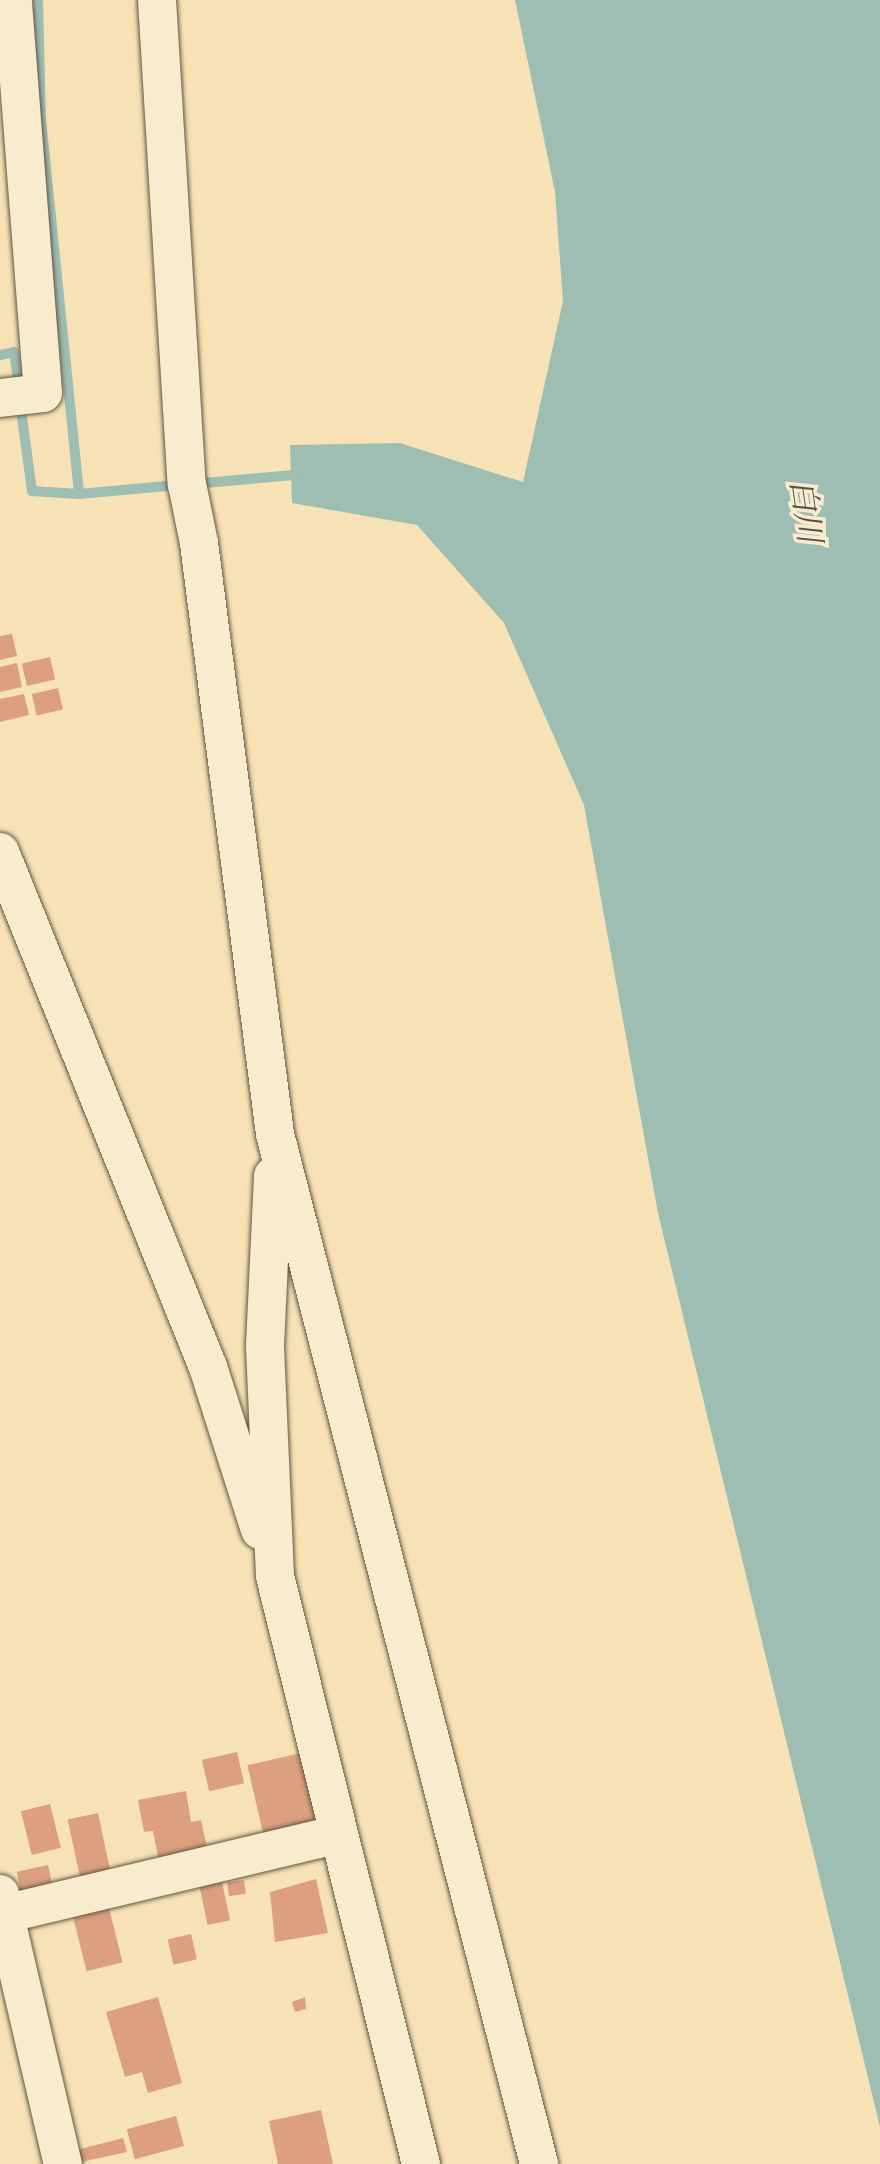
<!DOCTYPE html>
<meta charset="utf-8">
<style>
body{margin:0}
#map{position:relative;width:880px;height:2164px;overflow:hidden;background:#f6e2b4;font-family:Cardo,"Noto Serif JP",serif}
div>[style]{position:absolute}
[style*='--x']{left:calc(var(--x)*1px);top:calc(var(--y)*1px);width:calc(var(--w)*1px);rotate:calc(var(--a)*1deg)}
.water>*{inset:0;background:#9ebdb3}
.stream>*{height:10px;margin:-5px;padding:0 5px;transform-origin:5px;border-radius:5px;background:#9ebdb3}
.building>*{inset:0;background:#dca07f;transform-origin:0 0}
.roads{filter:drop-shadow(0 0 2px #625645) drop-shadow(0 0 2px #625645)}
.minor>*{height:38px;margin:-19px;padding:0 19px;transform-origin:19px;border-radius:19px;background:#f9ecce}
span{translate:-50% -50%;white-space:nowrap;text-align:center;line-height:1.15;-webkit-text-stroke:7px #f9ecce;paint-order:stroke}
.water-label{font-size:32px;color:#52544c;font-style:italic}
</style>
<div id="map">
<div class="water">
<div style="clip-path:polygon(515px 0,880px 0,880px 2127px,658px 1213px,584px 805px,504px 623px,417px 525px,292px 503px,290px 445px,400px 443px,523px 482px,563px 301px,555px 192px)"></div>
</div>
<div class="stream">
<div style="--x:38;--y:0;--w:119;--a:88.6"></div>
<div style="--x:41;--y:119;--w:377;--a:84.2"></div>
<div style="--x:79;--y:494;--w:99;--a:-5.2"></div>
<div style="--x:0;--y:355;--w:14;--a:-12"></div>
<div style="--x:14;--y:352;--w:36;--a:82"></div>
<div style="--x:20;--y:403;--w:89;--a:82.2"></div>
<div style="--x:32;--y:491;--w:47;--a:3.7"></div>
<div style="--x:193;--y:484;--w:101;--a:-5.1"></div>
</div>
<div class="building">
<div style="clip-path:polygon(12px 634px,17px 656px,0 660px,0 636px)"></div>
<div style="left:50px;top:657px;width:23px;height:29px;rotate:77deg"></div>
<div style="clip-path:polygon(17px 663px,22px 687px,0 692px,0 667px)"></div>
<div style="left:58px;top:688px;width:22px;height:27px;rotate:77deg"></div>
<div style="clip-path:polygon(24px 694px,29px 715px,0 722px,0 699px)"></div>
<div style="left:237px;top:1752px;width:32px;height:36px;rotate:77deg"></div>
<div style="left:301px;top:1753px;width:80px;height:55px;rotate:77deg"></div>
<div style="clip-path:polygon(186px 1791px,191px 1822px,201px 1820px,207px 1848px,158px 1857px,153px 1831px,144px 1832px,138px 1800px)"></div>
<div style="left:50px;top:1804px;width:45px;height:30px;rotate:76deg"></div>
<div style="left:98px;top:1813px;width:61px;height:31px;rotate:78deg"></div>
<div style="left:48px;top:1865px;width:33px;height:32px;rotate:78deg"></div>
<div style="clip-path:polygon(316px 1879px,328px 1933px,275px 1942px,270px 1892px)"></div>
<div style="left:244px;top:1880px;width:14px;height:17px;rotate:82deg"></div>
<div style="left:222px;top:1882px;width:39px;height:23px;rotate:78deg"></div>
<div style="left:109px;top:1908px;width:56px;height:37px;rotate:76deg"></div>
<div style="left:191px;top:1934px;width:26px;height:24px;rotate:77deg"></div>
<div style="clip-path:polygon(158px 1997px,182px 2083px,148px 2093px,142px 2072px,125px 2077px,106px 2012px)"></div>
<div style="clip-path:polygon(305px 1997px,306px 2009px,295px 2012px,292px 2002px)"></div>
<div style="clip-path:polygon(321px 2110px,333px 2164px,278px 2164px,269px 2121px)"></div>
<div style="left:176px;top:2116px;width:31px;height:51px;rotate:75deg"></div>
<div style="clip-path:polygon(123px 2138px,127px 2152px,72px 2164px,69px 2152px)"></div>
</div>
<div class="roads">
<div class="minor">
<div style="--x:157;--y:0;--w:485;--a:86.5"></div>
<div style="--x:187;--y:484;--w:60;--a:78.5"></div>
<div style="--x:199;--y:543;--w:596;--a:82.67"></div>
<div style="--x:275;--y:1134;--w:1063;--a:75.62"></div>
<div style="--x:0;--y:398;--w:43;--a:-6.6"></div>
<div style="--x:43;--y:393;--w:394;--a:-94.4"></div>
<div style="--x:0;--y:852;--w:555;--a:68.01"></div>
<div style="--x:208;--y:1367;--w:171;--a:72.3"></div>
<div style="--x:273;--y:1176;--w:171;--a:92.7"></div>
<div style="--x:265;--y:1347;--w:229;--a:87.5"></div>
<div style="--x:275;--y:1576;--w:606;--a:76.06"></div>
<div style="--x:0;--y:1894;--w:277;--a:76.9"></div>
<div style="--x:4;--y:1914;--w:341;--a:-13.4"></div>
</div>
</div>
<div class="water-label">
<span style="left:805px;top:511px;rotate:82deg">白川</span>
</div>
</div>
